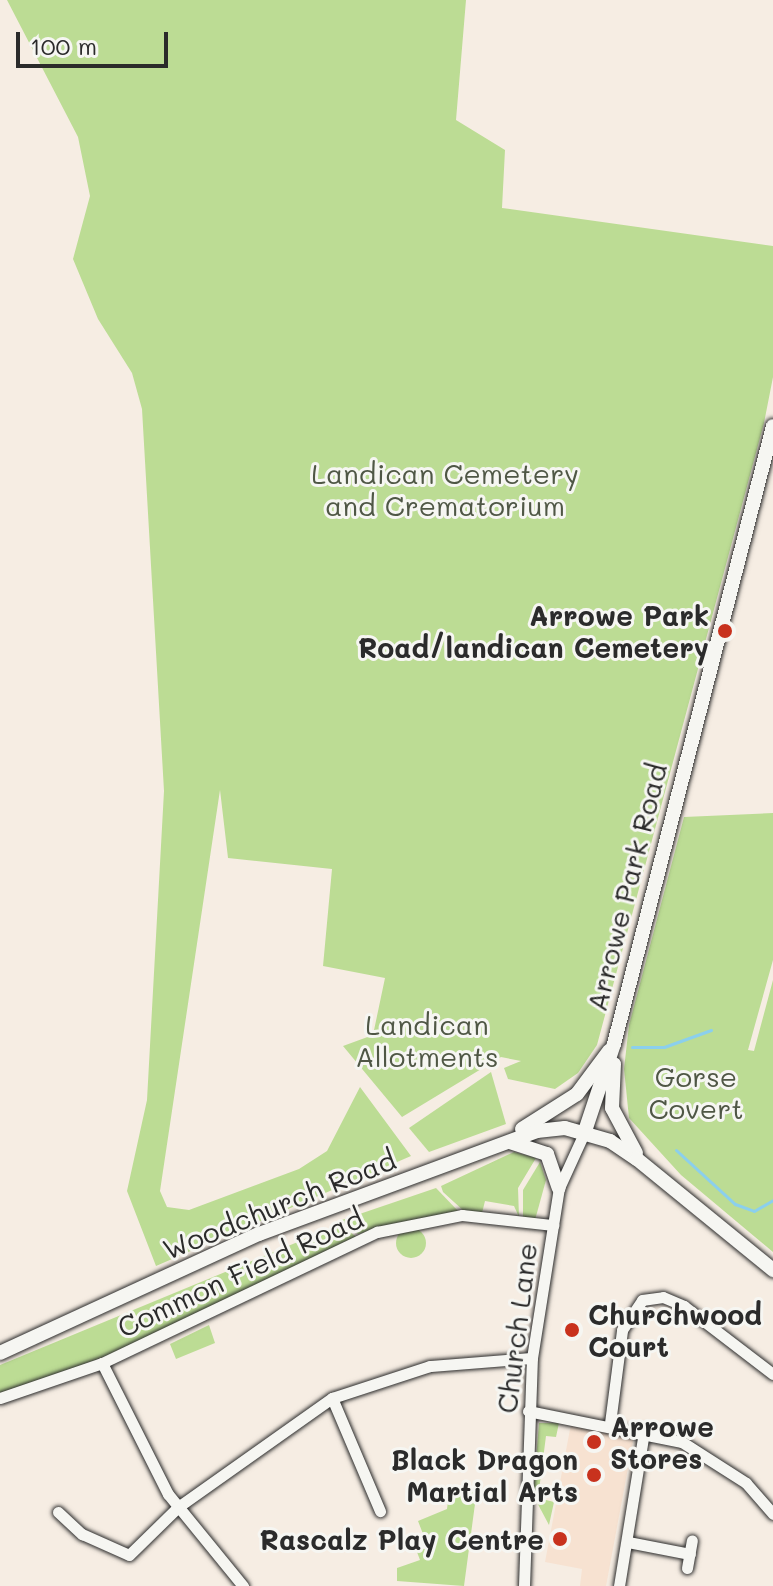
<!DOCTYPE html>
<style>
body{margin:0}
#map{position:relative;width:773px;height:1586px;overflow:hidden;background:#f6ede3;font-family:Mali,sans-serif}
div>[style]{position:absolute}
[style*='--x']{left:calc(var(--x)*1px);top:calc(var(--y)*1px);width:calc(var(--w)*1px);rotate:calc(var(--a)*1deg)}
.built>*{inset:0;background:#f7e2d1}
.green>*{inset:0;background:#bcdc94}
.round{border-radius:50%}
.stream>*{height:3px;margin:-1.5px;padding:0 1.5px;transform-origin:1.5px;border-radius:1.5px;background:#8bcfed}
.roads{filter:drop-shadow(0 0 2px #2b2b2b) drop-shadow(0 0 2px #2b2b2b)}
.minor>*{height:11px;margin:-5.5px;padding:0 5.5px;transform-origin:5.5px;border-radius:5.5px;background:#f6f6f2}
.major>*{height:14px;margin:-7px;padding:0 7px;transform-origin:7px;border-radius:7px;background:#f6f6f2}
.dots>*{width:22px;height:22px;translate:-50% -50%;box-sizing:border-box;border:4px solid #f6f6f2;border-radius:50%}
span{translate:-50% -50%;white-space:nowrap;text-align:center;line-height:1.15;-webkit-text-stroke:6px #f6f6f2;paint-order:stroke}
.park-label{font-size:28px;color:#4f5745}
.poi-label{font-size:28px;color:#2b2b2b;font-weight:700}
.right{translate:-100% -50%;text-align:right}
.left{translate:0 -50%;text-align:left}
.street-label{font-size:28px;color:#2b2b2b}
.scale{position:absolute;left:16px;top:32px;width:152px;height:36px;box-sizing:border-box;border:4px solid #2b2b2b;border-top:0;padding-left:10px;font-size:24px;line-height:28px;white-space:nowrap;color:#2b2b2b;-webkit-text-stroke:6px #f6f6f2;paint-order:stroke}
</style>
<div id="map">
<div class="built">
<div style="clip-path:polygon(571px 1424px,634px 1436px,606px 1586px,580px 1586px,582px 1569px,545px 1562px)"></div>
</div>
<div class="green">
<div style="clip-path:polygon(7px 0,466px 0,456px 120px,505px 150px,502px 208px,773px 246px,773px 377px,764px 423px,597px 1045px,578px 1073px,555px 1089px,508px 1079px,504px 1068px,521px 1061px,501px 1057px,402px 1117px,343px 1046px,373px 1035px,385px 978px,323px 966px,332px 869px,228px 858px,220px 790px,160px 1191px,167px 1207px,189px 1210px,299px 1169px,327px 1151px,360px 1087px,411px 1156px,156px 1266px,127px 1191px,147px 1100px,164px 791px,142px 409px,132px 373px,98px 319px,73px 259px,90px 196px,78px 137px)"></div>
<div style="clip-path:polygon(773px 813px,773px 960px,748px 1050px,754px 1051px,773px 980px,773px 1252px,681px 1175px,629px 1118px,624px 1069px,629px 1025px,684px 817px)"></div>
<div style="clip-path:polygon(491px 1072px,506px 1124px,429px 1152px,409px 1128px)"></div>
<div style="clip-path:polygon(514px 1152px,536px 1158px,518px 1188px,519px 1217px,514px 1206px,485px 1201px,482px 1213px,465px 1212px,443px 1192px,441px 1186px)"></div>
<div style="clip-path:polygon(540px 1162px,546px 1180px,535px 1220px,523px 1218px,523px 1190px)"></div>
<div style="clip-path:polygon(436px 1188px,459px 1212px,358px 1234px,339px 1221px)"></div>
<div style="clip-path:polygon(339px 1225px,357px 1237px,131px 1347px,0 1395px,0 1365px)"></div>
<div class="round" style="left:396px;top:1228px;width:30px;height:30px"></div>
<div style="clip-path:polygon(209px 1325px,215px 1343px,176px 1359px,170px 1344px)"></div>
<div style="clip-path:polygon(539px 1423px,559px 1423px,556px 1437px,546px 1436px,538px 1498px,554px 1502px,549px 1525px,533px 1495px)"></div>
<div style="clip-path:polygon(450px 1485px,477px 1489px,464px 1586px,397px 1581px,397px 1568px,420px 1560px,417px 1552px,428px 1547px,418px 1521px,447px 1509px)"></div>
</div>
<div class="stream">
<div style="--x:632;--y:1047;--w:32;--a:0"></div>
<div style="--x:664;--y:1047;--w:50;--a:-19.9"></div>
<div style="--x:676;--y:1150;--w:80;--a:42.5"></div>
<div style="--x:735;--y:1204;--w:20;--a:20"></div>
<div style="--x:754;--y:1211;--w:22;--a:-30"></div>
</div>
<div class="roads">
<div class="minor">
<div style="--x:102;--y:1363;--w:147;--a:63.3"></div>
<div style="--x:168;--y:1494;--w:119;--a:50.8"></div>
<div style="--x:0;--y:1398;--w:108;--a:-18.9"></div>
<div style="--x:102;--y:1363;--w:305;--a:-25.5"></div>
<div style="--x:377;--y:1232;--w:87;--a:-11.3"></div>
<div style="--x:462;--y:1215;--w:92;--a:6.3"></div>
<div style="--x:332;--y:1398;--w:123;--a:67"></div>
<div style="--x:528;--y:1411;--w:157;--a:11.4"></div>
<div style="--x:682;--y:1442;--w:76;--a:32.6"></div>
<div style="--x:746;--y:1483;--w:41;--a:48.9"></div>
<div style="--x:610;--y:1423;--w:94;--a:-82.6"></div>
<div style="--x:622;--y:1330;--w:36;--a:-56"></div>
<div style="--x:642;--y:1300;--w:21;--a:-8"></div>
<div style="--x:663;--y:1297;--w:23;--a:23"></div>
<div style="--x:684;--y:1306;--w:112;--a:37.4"></div>
<div style="--x:58;--y:1512;--w:33;--a:43"></div>
<div style="--x:82;--y:1534;--w:51;--a:24.1"></div>
<div style="--x:129;--y:1555;--w:69;--a:-44.4"></div>
<div style="--x:178;--y:1507;--w:189;--a:-35.3"></div>
<div style="--x:332;--y:1398;--w:103;--a:-18.1"></div>
<div style="--x:430;--y:1366;--w:102;--a:-4.5"></div>
<div style="--x:628;--y:1542;--w:63;--a:11"></div>
<div style="--x:687;--y:1568;--w:28;--a:-80"></div>
<div style="--x:524;--y:1586;--w:228;--a:-88"></div>
<div style="--x:532;--y:1358;--w:172;--a:-81"></div>
<div style="--x:559;--y:1188;--w:63;--a:-65.5"></div>
<div style="--x:619;--y:1586;--w:157;--a:-80.8"></div>
</div>
<div class="major">
<div style="--x:614;--y:1064;--w:44;--a:92.6"></div>
<div style="--x:612;--y:1108;--w:51;--a:61.9"></div>
<div style="--x:522;--y:1129;--w:65;--a:-32.5"></div>
<div style="--x:577;--y:1094;--w:54;--a:-53.3"></div>
<div style="--x:585;--y:1131;--w:92;--a:-71.6"></div>
<div style="--x:614;--y:1044;--w:638;--a:-75.57"></div>
<div style="--x:510;--y:1142;--w:39;--a:18"></div>
<div style="--x:547;--y:1154;--w:36;--a:71"></div>
<div style="--x:0;--y:1353;--w:285;--a:-24.7"></div>
<div style="--x:259;--y:1234;--w:296;--a:-20.3"></div>
<div style="--x:537;--y:1131;--w:28;--a:-6"></div>
<div style="--x:565;--y:1128;--w:47;--a:16.1"></div>
<div style="--x:610;--y:1141;--w:32;--a:34"></div>
<div style="--x:637;--y:1159;--w:176;--a:39.2"></div>
</div>
</div>
<div class="dots">
<div style="left:725px;top:631px;background:#c8321e"></div>
<div style="left:572px;top:1330px;background:#c8321e"></div>
<div style="left:594px;top:1442px;background:#c8321e"></div>
<div style="left:594px;top:1475px;background:#c8321e"></div>
<div style="left:560px;top:1539px;background:#c8321e"></div>
</div>
<div class="park-label">
<span style="left:445px;top:489px">Landican Cemetery<br>and Crematorium</span>
<span style="left:427px;top:1040px">Landican<br>Allotments</span>
<span style="left:696px;top:1092px">Gorse<br>Covert</span>
</div>
<div class="poi-label">
<span class="right" style="left:709px;top:631px">Arrowe Park<br>Road/landican Cemetery</span>
<span class="left" style="left:588px;top:1330px">Churchwood<br>Court</span>
<span class="left" style="left:610px;top:1442px">Arrowe<br>Stores</span>
<span class="right" style="left:578px;top:1475px">Black Dragon<br>Martial Arts</span>
<span class="right" style="left:544px;top:1539px">Rascalz Play Centre</span>
</div>
<div class="street-label">
<span style="left:626px;top:887px;rotate:-76deg">Arrowe Park Road</span>
<span style="left:279px;top:1204px;rotate:-22deg">Woodchurch Road</span>
<span style="left:240px;top:1272px;rotate:-25deg">Common Field Road</span>
<span style="left:516px;top:1328px;rotate:-83deg">Church Lane</span>
</div>
<div class="scale">100 m</div>
</div>
